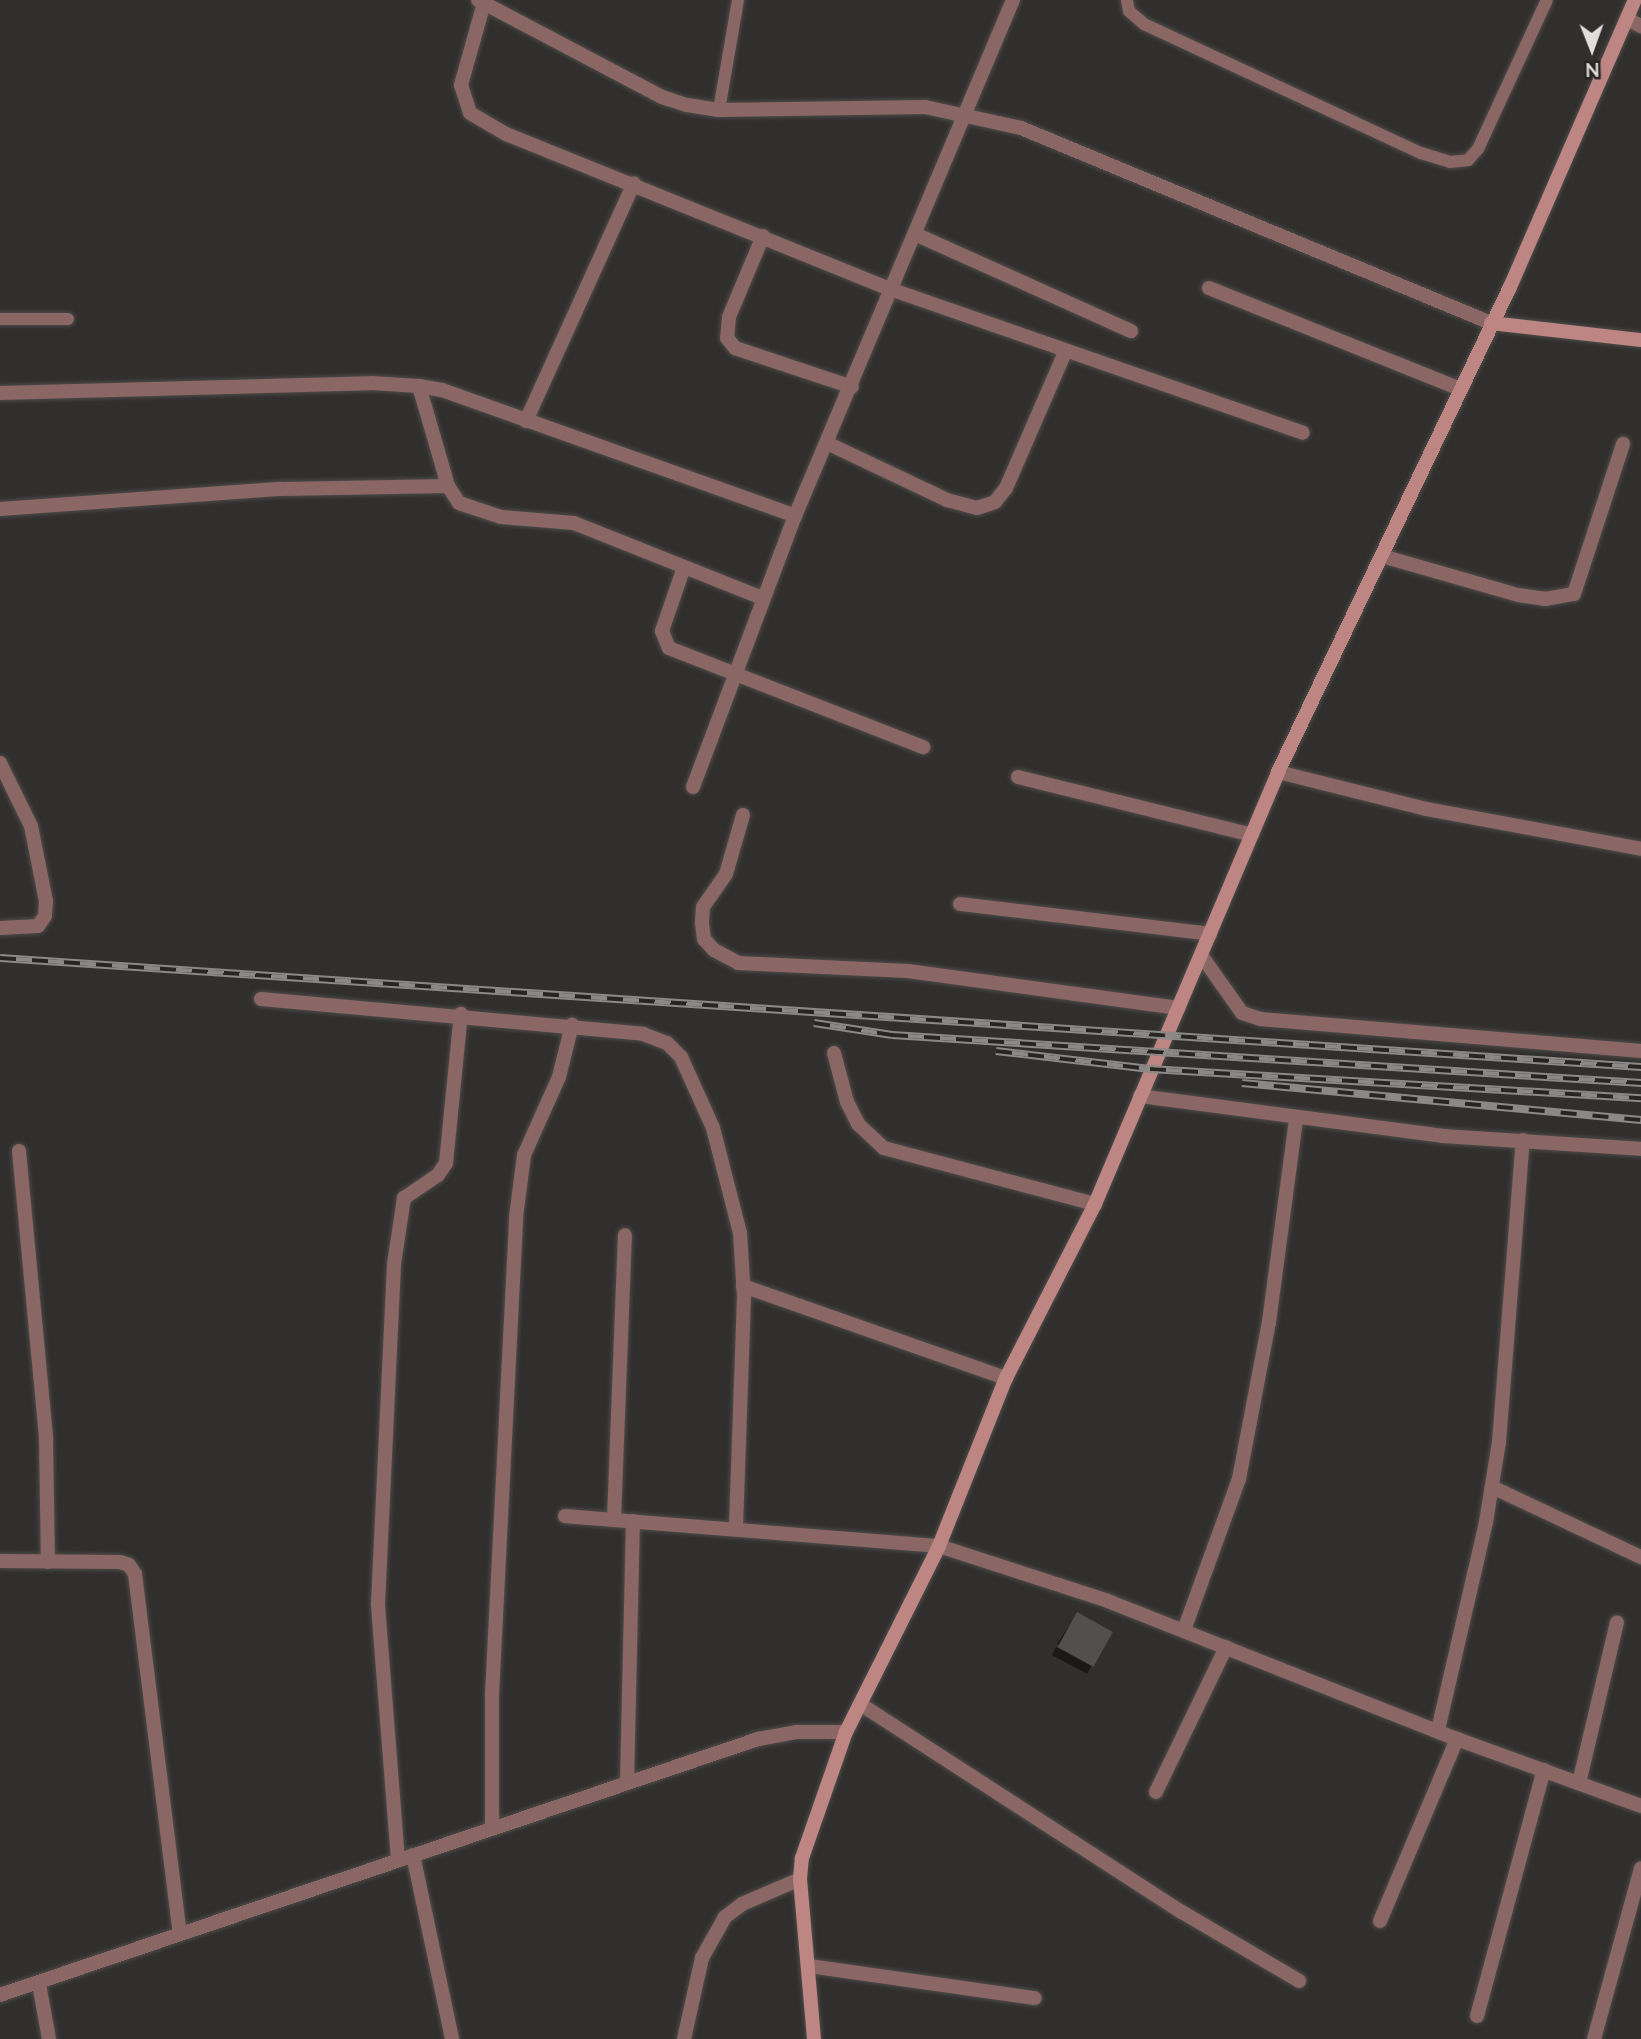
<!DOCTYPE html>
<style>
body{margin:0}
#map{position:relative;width:1641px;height:2039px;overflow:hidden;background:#312f2d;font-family:Mulish,sans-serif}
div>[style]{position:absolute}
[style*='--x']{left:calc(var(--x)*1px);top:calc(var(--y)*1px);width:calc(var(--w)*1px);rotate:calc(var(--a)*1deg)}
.shadow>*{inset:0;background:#0007;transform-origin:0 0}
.building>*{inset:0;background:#52504d;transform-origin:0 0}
.roads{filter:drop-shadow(0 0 2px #4d4b49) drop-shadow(0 0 2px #4d4b49)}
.lane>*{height:12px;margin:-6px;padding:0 6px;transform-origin:6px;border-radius:6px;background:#8a6764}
.street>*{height:14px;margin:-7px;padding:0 7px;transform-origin:7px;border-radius:7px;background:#8a6764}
.secondary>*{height:14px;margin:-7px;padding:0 7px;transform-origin:7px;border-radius:7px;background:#bd8682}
.rail>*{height:8px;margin-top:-4px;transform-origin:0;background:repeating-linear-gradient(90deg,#272523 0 16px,#8b8988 0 32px);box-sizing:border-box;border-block:2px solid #8b8988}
span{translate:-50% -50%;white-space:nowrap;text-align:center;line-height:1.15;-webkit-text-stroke:6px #272523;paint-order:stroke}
.north{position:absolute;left:1557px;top:14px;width:70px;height:70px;-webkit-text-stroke:5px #272523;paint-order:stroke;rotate:179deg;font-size:19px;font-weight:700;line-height:28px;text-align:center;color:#e1dfde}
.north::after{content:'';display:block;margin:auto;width:24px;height:32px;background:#e1dfde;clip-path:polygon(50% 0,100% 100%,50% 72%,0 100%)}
</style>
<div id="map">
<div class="shadow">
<div style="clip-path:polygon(1077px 1614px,1093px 1663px,1057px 1644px)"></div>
<div style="left:1056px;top:1647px;width:40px;height:9px;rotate:28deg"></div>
</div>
<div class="building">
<div style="left:1077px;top:1612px;width:41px;height:40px;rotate:29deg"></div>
</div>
<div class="roads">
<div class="lane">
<div style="--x:1127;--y:0;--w:11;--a:80"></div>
<div style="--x:1129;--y:11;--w:20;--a:41"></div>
<div style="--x:1144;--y:24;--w:306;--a:25"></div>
<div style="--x:1421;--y:153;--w:30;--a:17"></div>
<div style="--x:1450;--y:162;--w:18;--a:-6"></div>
<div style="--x:1468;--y:160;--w:15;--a:-48"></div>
<div style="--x:1478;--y:149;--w:164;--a:-65.2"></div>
<div style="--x:719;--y:110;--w:112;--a:-80.2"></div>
<div style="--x:0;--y:319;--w:68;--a:0"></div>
</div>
<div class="street">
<div style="--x:478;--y:0;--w:208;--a:27.8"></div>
<div style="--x:662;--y:97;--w:26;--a:18"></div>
<div style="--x:687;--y:105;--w:32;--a:9"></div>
<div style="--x:719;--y:110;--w:206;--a:-0.8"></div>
<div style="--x:925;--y:107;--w:98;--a:12.3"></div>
<div style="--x:1021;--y:128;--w:509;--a:22.53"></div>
<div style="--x:484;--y:3;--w:85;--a:105.7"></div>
<div style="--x:461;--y:85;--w:29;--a:72"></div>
<div style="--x:470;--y:113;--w:42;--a:30.3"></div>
<div style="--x:506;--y:134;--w:414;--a:22"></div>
<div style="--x:890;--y:289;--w:437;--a:19.2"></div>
<div style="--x:1627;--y:19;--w:16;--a:27"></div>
<div style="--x:915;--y:234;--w:237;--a:24.2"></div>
<div style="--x:763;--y:236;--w:88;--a:112.8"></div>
<div style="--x:729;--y:317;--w:21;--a:95"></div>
<div style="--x:727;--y:338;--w:13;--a:51"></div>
<div style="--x:735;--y:348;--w:123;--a:18.4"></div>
<div style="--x:1209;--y:288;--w:271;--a:21.9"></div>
<div style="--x:419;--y:386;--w:104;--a:73.8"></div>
<div style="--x:448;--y:486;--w:20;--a:57"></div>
<div style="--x:459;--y:503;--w:44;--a:18.4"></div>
<div style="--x:501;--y:517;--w:73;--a:4.7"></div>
<div style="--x:574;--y:523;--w:202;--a:21.7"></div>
<div style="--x:0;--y:393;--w:371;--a:-1.5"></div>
<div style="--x:371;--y:383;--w:48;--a:3.6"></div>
<div style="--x:419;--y:386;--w:23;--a:10"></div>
<div style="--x:442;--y:390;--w:375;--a:19.6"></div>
<div style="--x:795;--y:516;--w:560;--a:-67.1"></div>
<div style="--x:526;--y:421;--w:261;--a:-65.6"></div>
<div style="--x:829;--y:444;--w:131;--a:25.4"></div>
<div style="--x:947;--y:500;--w:31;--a:15"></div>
<div style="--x:977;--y:508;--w:19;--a:-18"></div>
<div style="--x:995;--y:502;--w:18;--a:-52"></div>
<div style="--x:1006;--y:488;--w:148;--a:-66.5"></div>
<div style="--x:0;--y:509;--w:282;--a:-4.1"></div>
<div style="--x:281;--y:489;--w:167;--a:-1"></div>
<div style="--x:1382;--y:556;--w:141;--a:16"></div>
<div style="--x:1518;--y:595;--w:27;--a:8"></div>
<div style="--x:1545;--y:599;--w:29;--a:-10"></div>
<div style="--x:1574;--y:594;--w:158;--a:-71.9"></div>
<div style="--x:684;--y:567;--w:68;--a:109"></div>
<div style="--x:662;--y:631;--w:18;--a:68"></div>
<div style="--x:669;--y:648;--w:273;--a:21.3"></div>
<div style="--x:0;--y:763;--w:70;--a:63.8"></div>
<div style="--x:31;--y:826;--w:76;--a:78.7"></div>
<div style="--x:46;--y:901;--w:15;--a:94"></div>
<div style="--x:45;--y:916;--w:12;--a:125"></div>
<div style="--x:38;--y:926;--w:38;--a:177"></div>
<div style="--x:1278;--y:772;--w:153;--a:14"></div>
<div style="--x:1426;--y:809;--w:219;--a:10.5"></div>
<div style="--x:1018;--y:777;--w:241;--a:13.9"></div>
<div style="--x:693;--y:787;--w:290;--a:-69.4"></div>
<div style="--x:743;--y:815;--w:61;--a:106.1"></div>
<div style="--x:726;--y:874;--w:40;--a:124.9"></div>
<div style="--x:703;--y:907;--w:16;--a:94"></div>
<div style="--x:702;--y:923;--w:16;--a:83"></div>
<div style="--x:704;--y:939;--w:15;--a:48"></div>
<div style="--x:714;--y:950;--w:27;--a:28"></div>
<div style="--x:738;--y:963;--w:170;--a:2.7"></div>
<div style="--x:908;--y:971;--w:273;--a:7.8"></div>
<div style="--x:960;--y:904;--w:252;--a:6.8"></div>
<div style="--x:1201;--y:955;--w:71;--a:54.7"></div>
<div style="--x:1242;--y:1013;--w:20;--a:18"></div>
<div style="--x:1261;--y:1019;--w:381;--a:4.8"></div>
<div style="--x:261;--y:999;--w:384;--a:5.2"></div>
<div style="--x:643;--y:1034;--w:26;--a:21"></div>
<div style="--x:667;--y:1043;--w:20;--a:45"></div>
<div style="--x:681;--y:1057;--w:78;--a:65.7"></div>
<div style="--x:713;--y:1128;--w:108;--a:75.6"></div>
<div style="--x:740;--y:1233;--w:64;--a:86.4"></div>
<div style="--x:744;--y:1297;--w:230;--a:92"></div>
<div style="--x:834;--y:1053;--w:51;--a:75.1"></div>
<div style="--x:847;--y:1102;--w:25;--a:63"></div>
<div style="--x:858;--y:1124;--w:35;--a:43"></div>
<div style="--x:884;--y:1148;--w:218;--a:14.9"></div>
<div style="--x:1140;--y:1096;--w:305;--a:7.5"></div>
<div style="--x:1442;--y:1136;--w:199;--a:3.7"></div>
<div style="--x:19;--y:1151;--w:289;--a:84.6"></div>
<div style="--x:46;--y:1439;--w:123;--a:89.1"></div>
<div style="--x:743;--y:1286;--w:279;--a:19.3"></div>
<div style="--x:1492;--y:1487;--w:165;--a:25.2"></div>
<div style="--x:565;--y:1516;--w:375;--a:4.6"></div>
<div style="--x:939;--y:1546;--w:178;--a:18"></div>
<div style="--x:1108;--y:1601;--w:375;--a:21.6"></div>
<div style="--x:1457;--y:1739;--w:196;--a:20"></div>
<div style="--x:614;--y:1519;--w:284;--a:-87.8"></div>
<div style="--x:0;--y:1561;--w:120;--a:0.5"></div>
<div style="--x:120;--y:1562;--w:9;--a:18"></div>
<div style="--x:129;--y:1565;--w:11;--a:56"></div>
<div style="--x:135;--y:1574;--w:362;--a:82.9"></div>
<div style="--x:1184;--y:1630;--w:161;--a:-70"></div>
<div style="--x:1239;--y:1479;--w:160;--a:-79.2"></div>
<div style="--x:1269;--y:1322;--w:205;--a:-82.4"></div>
<div style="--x:860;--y:1704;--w:383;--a:32.9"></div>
<div style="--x:1182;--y:1912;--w:136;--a:30.5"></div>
<div style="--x:1438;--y:1730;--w:213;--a:-77"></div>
<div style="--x:1486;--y:1522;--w:81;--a:-80.8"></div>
<div style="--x:1499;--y:1442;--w:303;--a:-85.5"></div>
<div style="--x:627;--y:1783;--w:262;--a:-88.7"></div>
<div style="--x:1579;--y:1783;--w:165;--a:-76.7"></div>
<div style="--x:1156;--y:1792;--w:161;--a:-64.2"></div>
<div style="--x:492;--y:1828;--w:133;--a:-90"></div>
<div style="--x:492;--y:1695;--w:479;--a:-87.1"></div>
<div style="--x:516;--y:1217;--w:63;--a:-82.6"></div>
<div style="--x:524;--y:1155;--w:85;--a:-65.8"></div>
<div style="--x:559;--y:1077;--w:54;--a:-76"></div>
<div style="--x:413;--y:1855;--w:188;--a:78"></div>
<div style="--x:398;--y:1860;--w:257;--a:-94.5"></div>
<div style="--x:378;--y:1604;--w:340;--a:-87.3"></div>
<div style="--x:394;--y:1264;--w:67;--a:-81.4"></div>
<div style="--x:404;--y:1198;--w:41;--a:-34.1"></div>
<div style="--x:438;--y:1175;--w:14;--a:-56"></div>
<div style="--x:446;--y:1163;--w:150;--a:-84.3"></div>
<div style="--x:1380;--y:1921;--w:198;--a:-67.1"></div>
<div style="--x:809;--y:1966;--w:228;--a:8.1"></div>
<div style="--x:39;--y:1984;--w:56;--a:79.7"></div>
<div style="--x:0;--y:1995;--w:800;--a:-18.66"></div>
<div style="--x:758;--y:1739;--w:39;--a:-10"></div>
<div style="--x:796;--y:1732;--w:50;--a:0"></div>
<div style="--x:1477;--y:2016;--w:255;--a:-74.8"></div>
<div style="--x:684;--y:2039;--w:83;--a:-77.5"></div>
<div style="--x:702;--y:1958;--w:47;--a:-60.7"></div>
<div style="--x:725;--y:1917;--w:21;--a:-37"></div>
<div style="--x:742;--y:1904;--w:63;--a:-23.3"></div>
<div style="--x:1594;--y:2039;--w:177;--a:-74.6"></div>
</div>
<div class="secondary">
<div style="--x:1491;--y:323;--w:151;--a:6.5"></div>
<div style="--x:814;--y:2039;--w:161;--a:-95"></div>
<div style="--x:800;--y:1879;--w:21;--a:-85"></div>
<div style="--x:802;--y:1858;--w:133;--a:-70.8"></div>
<div style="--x:846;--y:1732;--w:208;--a:-63.4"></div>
<div style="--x:939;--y:1546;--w:181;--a:-68.3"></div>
<div style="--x:1006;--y:1378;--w:195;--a:-62.9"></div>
<div style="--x:1095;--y:1204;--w:469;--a:-67"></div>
<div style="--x:1278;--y:772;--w:538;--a:-64.44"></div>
<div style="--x:1510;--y:287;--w:313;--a:-66.5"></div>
</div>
</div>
<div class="rail">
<div style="--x:0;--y:958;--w:1645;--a:3.8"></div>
<div style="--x:814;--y:1023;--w:79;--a:8.7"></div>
<div style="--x:892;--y:1035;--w:751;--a:3.67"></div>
<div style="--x:996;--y:1051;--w:155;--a:6.7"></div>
<div style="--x:1150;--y:1069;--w:492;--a:3.4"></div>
<div style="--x:1242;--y:1083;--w:401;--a:5.3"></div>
</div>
<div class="north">N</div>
</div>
